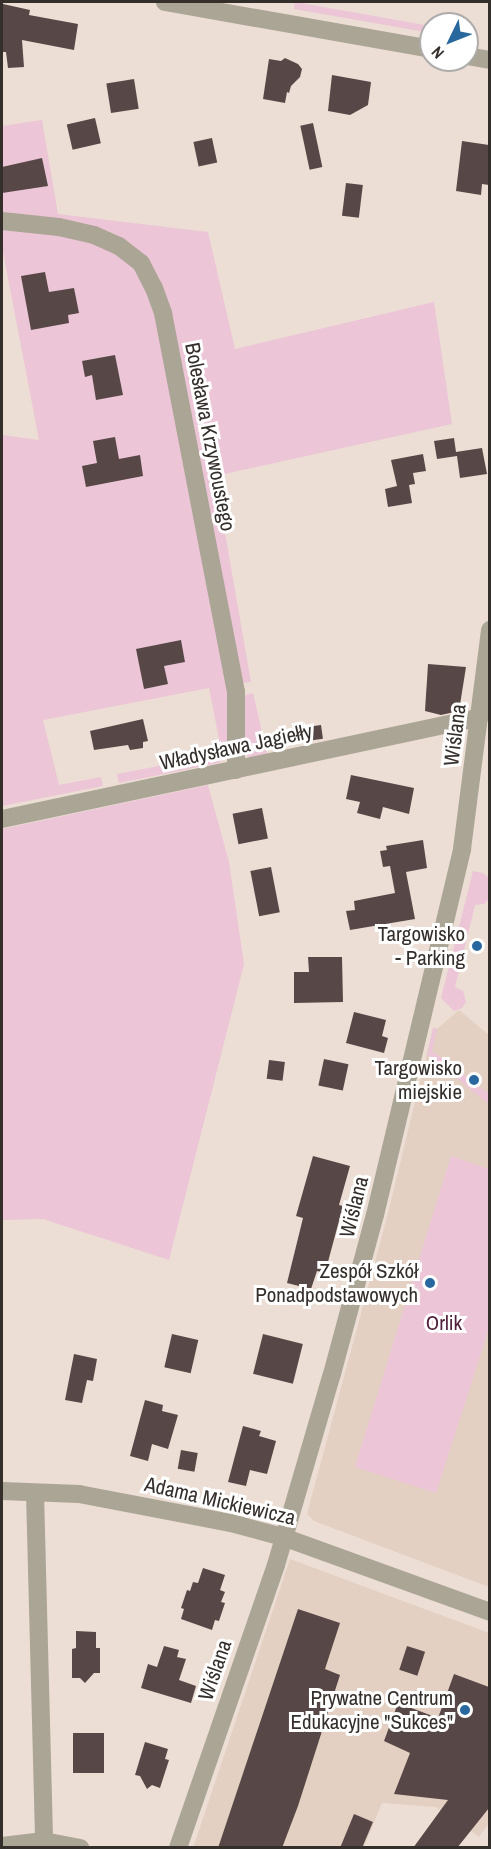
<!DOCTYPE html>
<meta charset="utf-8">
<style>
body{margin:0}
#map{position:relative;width:491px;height:1849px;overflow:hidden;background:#ecded4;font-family:"Archivo Narrow",sans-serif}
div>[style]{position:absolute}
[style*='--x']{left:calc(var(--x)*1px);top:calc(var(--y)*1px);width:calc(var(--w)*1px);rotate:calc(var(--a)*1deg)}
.built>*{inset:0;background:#e4d0c2}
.green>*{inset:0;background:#ecc5d7;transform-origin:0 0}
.building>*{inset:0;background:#574847;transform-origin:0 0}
.minor>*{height:18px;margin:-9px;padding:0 9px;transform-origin:9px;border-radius:9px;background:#aba595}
.dots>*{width:16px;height:16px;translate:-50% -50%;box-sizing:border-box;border:3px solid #fff;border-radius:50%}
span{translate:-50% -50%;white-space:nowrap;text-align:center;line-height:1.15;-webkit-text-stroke:6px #fff;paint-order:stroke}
.street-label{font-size:21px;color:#352f2c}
.poi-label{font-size:21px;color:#352f2c}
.right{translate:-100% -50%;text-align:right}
.park-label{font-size:21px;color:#52203c}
.frame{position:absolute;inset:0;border:3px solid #352f2c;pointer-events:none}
.north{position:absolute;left:419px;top:12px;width:60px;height:60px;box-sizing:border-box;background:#fff;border:2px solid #aeacab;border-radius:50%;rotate:227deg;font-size:16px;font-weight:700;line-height:24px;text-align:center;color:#352f2c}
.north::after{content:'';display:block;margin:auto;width:21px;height:27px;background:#29689f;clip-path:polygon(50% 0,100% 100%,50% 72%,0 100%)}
</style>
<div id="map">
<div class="built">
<div style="clip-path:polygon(459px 1010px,489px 1035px,489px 1587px,314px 1521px,307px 1514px,387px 1217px,433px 1028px,437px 1029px)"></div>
<div style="clip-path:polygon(290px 1559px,489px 1633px,489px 1823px,479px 1837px,436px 1807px,382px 1803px,364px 1847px,193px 1848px)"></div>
</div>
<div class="green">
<div style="left:295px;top:2px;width:138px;height:7px;rotate:10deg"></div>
<div style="clip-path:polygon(42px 120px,58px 214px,208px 232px,235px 349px,434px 302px,452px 424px,220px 475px,216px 481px,251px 682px,243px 683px,148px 261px,2px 214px,2px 126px)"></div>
<div style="clip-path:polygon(2px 226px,58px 232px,105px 245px,135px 267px,156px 312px,227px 681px,227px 755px,219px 763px,119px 783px,117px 774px,206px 757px,219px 739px,209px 688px,43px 720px,59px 785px,101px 777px,103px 786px,2px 806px,2px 435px,39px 440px,2px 247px)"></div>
<div style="clip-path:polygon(253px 693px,267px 754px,252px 758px,245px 755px,241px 704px,246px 695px)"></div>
<div style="clip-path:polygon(208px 785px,229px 862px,244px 964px,169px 1260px,43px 1219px,2px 1220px,2px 829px)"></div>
<div style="clip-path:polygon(473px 871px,483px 873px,489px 878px,489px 899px,484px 904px,475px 905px,455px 987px,463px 991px,466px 1002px,462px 1008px,454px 1011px,441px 998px)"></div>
<div style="clip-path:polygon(433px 1028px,437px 1029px,432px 1051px,489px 1094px,489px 1104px,427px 1055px)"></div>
<div style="clip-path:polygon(451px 1156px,489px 1169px,490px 1325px,436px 1493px,355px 1467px)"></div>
</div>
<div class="building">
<div style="clip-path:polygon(3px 4px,30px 10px,29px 15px,78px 24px,74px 50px,22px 40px,24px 67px,8px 68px,6px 52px,2px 52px)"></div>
<div style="clip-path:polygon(285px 58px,298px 64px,302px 69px,300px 77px,291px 86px,289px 93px,287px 92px,285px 103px,263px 99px,269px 59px,281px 61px)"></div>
<div style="clip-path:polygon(332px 75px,371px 82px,368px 105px,350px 115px,328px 111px)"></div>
<div style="left:134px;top:79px;width:30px;height:28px;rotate:81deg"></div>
<div style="left:95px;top:118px;width:26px;height:29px;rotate:77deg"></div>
<div style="left:313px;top:123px;width:45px;height:13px;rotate:78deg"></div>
<div style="left:212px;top:138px;width:25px;height:19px;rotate:78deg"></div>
<div style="clip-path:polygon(462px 141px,489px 145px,489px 185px,482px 184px,481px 195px,456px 191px)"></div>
<div style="clip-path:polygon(42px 158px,48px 186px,2px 193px,2px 167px)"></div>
<div style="left:346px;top:183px;width:17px;height:33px;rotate:7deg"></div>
<div style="clip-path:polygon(45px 272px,49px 292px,74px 288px,79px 313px,68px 315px,69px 323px,31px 330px,21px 276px)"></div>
<div style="clip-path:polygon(115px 355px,123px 395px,96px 400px,92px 375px,85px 377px,82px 361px)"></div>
<div style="clip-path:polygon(115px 437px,119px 459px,140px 455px,143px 476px,86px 487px,82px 466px,97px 463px,93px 441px)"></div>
<div style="clip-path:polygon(454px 438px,456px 452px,482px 448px,487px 474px,460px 478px,457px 456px,437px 459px,434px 441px)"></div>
<div style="clip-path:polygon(423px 454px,426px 471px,413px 473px,415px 484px,409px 485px,412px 503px,388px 507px,385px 489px,397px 486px,391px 460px)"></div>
<div style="clip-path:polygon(181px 640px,185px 662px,164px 666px,168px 684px,144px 689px,136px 649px)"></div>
<div style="clip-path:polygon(428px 664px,466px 667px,459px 711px,441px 715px,425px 711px)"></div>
<div style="clip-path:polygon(143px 719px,148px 741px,143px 742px,143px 748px,130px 750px,128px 745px,94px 750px,90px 731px)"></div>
<div style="left:321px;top:725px;width:14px;height:27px;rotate:82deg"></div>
<div style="clip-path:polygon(351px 775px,414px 788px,409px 814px,383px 807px,380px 819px,357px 813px,360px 802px,346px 799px)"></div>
<div style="left:262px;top:808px;width:31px;height:30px;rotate:79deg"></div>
<div style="clip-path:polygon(423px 840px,427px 868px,406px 872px,415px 919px,350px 930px,346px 911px,355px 910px,354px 901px,395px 893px,390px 866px,383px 867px,380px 851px,387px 850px,386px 846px)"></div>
<div style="left:271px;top:867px;width:46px;height:21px;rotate:79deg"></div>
<div style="clip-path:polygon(308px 957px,342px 957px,343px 1002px,294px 1003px,294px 972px,309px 972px)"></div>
<div style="clip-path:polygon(354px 1012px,386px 1020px,382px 1036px,388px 1038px,384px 1053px,346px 1043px)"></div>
<div style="left:324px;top:1059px;width:25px;height:27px;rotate:12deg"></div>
<div style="left:269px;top:1060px;width:16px;height:19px;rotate:7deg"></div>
<div style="clip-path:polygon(313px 1156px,350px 1166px,339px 1205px,343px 1206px,325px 1273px,317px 1271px,311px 1289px,287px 1283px,303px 1218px,296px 1216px)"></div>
<div style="left:172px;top:1334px;width:27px;height:34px;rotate:13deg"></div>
<div style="left:263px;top:1334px;width:41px;height:41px;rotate:14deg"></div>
<div style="clip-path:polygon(74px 1354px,97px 1359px,93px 1381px,87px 1380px,82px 1403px,65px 1400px)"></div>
<div style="clip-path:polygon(145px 1400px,163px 1405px,162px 1411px,178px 1415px,168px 1449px,152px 1444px,148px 1461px,130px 1456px)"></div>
<div style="clip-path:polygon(243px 1426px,261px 1431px,259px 1436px,276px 1441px,267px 1474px,250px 1470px,246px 1486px,228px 1482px)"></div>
<div style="left:181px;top:1450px;width:17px;height:19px;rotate:10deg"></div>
<div style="clip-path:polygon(203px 1568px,225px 1575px,220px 1590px,225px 1592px,221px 1602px,225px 1603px,219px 1621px,215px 1620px,212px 1630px,181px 1619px,184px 1609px,181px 1608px,187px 1590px,190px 1591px,193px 1582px,198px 1583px)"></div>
<div style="clip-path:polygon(298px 1609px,340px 1623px,325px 1669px,340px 1675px,298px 1806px,282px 1848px,218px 1848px)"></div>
<div style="clip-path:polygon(76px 1631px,96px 1632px,96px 1648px,100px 1648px,100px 1673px,94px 1673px,85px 1683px,80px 1678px,72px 1678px,72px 1649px,76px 1648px)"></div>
<div style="clip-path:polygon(164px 1646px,179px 1650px,177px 1657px,186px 1659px,179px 1680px,196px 1686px,191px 1703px,141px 1688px,148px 1664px,157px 1667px)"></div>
<div style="left:407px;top:1646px;width:19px;height:25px;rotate:18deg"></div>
<div style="clip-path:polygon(454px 1674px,489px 1687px,489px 1808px,457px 1848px,413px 1848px,448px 1800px,394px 1794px,410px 1753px,384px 1741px,398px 1703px,438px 1718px)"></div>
<div style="left:73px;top:1733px;width:31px;height:40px"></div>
<div style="clip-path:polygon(145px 1742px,168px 1749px,165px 1759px,169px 1760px,160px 1788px,152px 1785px,147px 1789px,140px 1776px,135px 1775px)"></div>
<div style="clip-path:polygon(354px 1814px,373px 1822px,362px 1848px,340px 1848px)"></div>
</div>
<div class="minor">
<div style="--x:165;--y:2;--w:270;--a:10"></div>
<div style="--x:467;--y:56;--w:23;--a:10"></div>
<div style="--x:2;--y:221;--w:57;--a:6"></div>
<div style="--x:59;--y:227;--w:36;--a:13"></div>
<div style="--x:94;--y:235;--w:27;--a:24"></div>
<div style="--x:119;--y:246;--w:28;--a:38"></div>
<div style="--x:141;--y:263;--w:28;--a:63"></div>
<div style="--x:154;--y:288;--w:27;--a:70"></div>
<div style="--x:163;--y:313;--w:386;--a:79.1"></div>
<div style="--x:236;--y:692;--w:78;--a:90"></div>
<div style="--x:2;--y:819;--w:488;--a:-12"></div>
<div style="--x:2;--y:1491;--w:77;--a:2.2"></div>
<div style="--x:79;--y:1494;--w:155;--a:10.8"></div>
<div style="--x:231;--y:1523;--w:54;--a:15.1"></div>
<div style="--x:283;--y:1537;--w:220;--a:19.9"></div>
<div style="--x:35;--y:1493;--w:348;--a:88.5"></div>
<div style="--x:2;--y:1846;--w:42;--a:-6.8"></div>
<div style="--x:44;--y:1841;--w:37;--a:11"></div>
<div style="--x:178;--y:1848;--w:299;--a:-70.9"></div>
<div style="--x:276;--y:1565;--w:199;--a:-73.7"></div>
<div style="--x:332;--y:1374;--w:165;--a:-74.9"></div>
<div style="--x:375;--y:1215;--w:376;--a:-76.6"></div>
<div style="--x:462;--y:849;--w:221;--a:-82.7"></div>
</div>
<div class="dots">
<div style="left:477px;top:946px;background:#29689f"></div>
<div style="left:474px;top:1080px;background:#29689f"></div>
<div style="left:430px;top:1283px;background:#29689f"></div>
<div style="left:465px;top:1710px;background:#29689f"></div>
</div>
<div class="street-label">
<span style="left:210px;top:437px;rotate:79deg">Bolesława Krzywoustego</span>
<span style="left:455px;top:735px;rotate:-83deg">Wiślana</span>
<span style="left:236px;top:747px;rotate:-12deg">Władysława Jagiełły</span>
<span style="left:354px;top:1207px;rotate:-76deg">Wiślana</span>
<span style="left:220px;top:1501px;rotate:13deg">Adama Mickiewicza</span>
<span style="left:215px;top:1670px;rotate:-71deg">Wiślana</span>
</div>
<div class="poi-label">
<span class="right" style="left:465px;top:946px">Targowisko<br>- Parking</span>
<span class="right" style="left:462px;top:1080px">Targowisko<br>miejskie</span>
<span class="right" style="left:418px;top:1283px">Zespół Szkół<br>Ponadpodstawowych</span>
<span class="right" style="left:453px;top:1710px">Prywatne Centrum<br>Edukacyjne "Sukces"</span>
</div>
<div class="park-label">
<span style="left:444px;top:1323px">Orlik</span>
</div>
<div class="frame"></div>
<div class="north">N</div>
</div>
